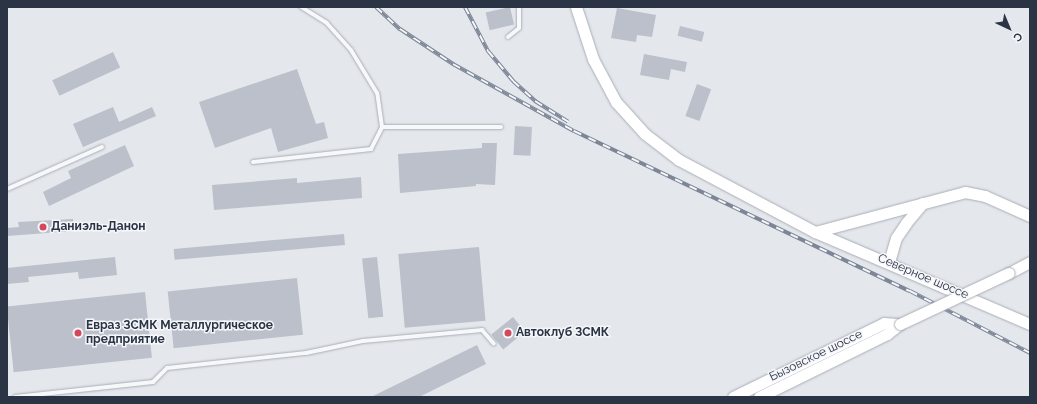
<!DOCTYPE html>
<meta charset="utf-8">
<style>
body{margin:0}
#map{position:relative;width:1037px;height:404px;overflow:hidden;background:#e4e7ec;font-family:Raleway,sans-serif}
div>[style]{position:absolute}
[style*='--x']{left:calc(var(--x)*1px);top:calc(var(--y)*1px);width:calc(var(--w)*1px);rotate:calc(var(--a)*1deg)}
.building>*{inset:0;background:#bbc0ca;transform-origin:0 0}
.roads{filter:drop-shadow(0 0 1px #a9aeb7) drop-shadow(0 0 1px #a9aeb7)}
.lane>*{height:4px;margin:-2px;padding:0 2px;transform-origin:2px;border-radius:2px;background:#f7f8fa}
.secondary>*{height:11px;margin:-5.5px;padding:0 5.5px;transform-origin:5.5px;border-radius:5.5px;background:#fff}
.rail>*{height:4px;margin-top:-2px;transform-origin:0;background:repeating-linear-gradient(90deg,#f4f6f9 0 8px,#7d8696 0 16px);box-sizing:border-box;border-block:1px solid #7d8696}
.bridges{filter:drop-shadow(0 0 1px #a9aeb7) drop-shadow(0 0 1px #a9aeb7)}
.secondary-bridge>*{height:11px;margin:-5.5px;padding:0 5.5px;transform-origin:5.5px;border-radius:5.5px;background:#fff}
.dots>*{width:11px;height:11px;translate:-50% -50%;box-sizing:border-box;border:2px solid #f4f6f9;border-radius:50%}
span{translate:-50% -50%;white-space:nowrap;text-align:center;line-height:1.15;-webkit-text-stroke:3px #f4f6f9;paint-order:stroke}
.poi-label{font-size:12px;color:#2b3445;font-weight:700}
.left{translate:0 -50%;text-align:left}
.street-label{font-size:12px;color:#2b3445}
.frame{position:absolute;inset:0;border:8px solid #2b3445;pointer-events:none}
.north{position:absolute;left:989px;top:8px;width:40px;height:40px;-webkit-text-stroke:3px #f4f6f9;paint-order:stroke;rotate:136deg;font-size:11px;font-weight:700;line-height:16px;text-align:center;color:#2b3445}
.north::after{content:'';display:block;margin:auto;width:14px;height:18px;background:#2b3445;clip-path:polygon(50% 0,100% 100%,50% 72%,0 100%)}
</style>
<div id="map">
<div class="building">
<div style="left:510px;top:7px;width:18px;height:25px;rotate:77deg"></div>
<div style="clip-path:polygon(617px 8px,656px 15px,652px 37px,637px 35px,636px 42px,611px 38px)"></div>
<div style="left:680px;top:26px;width:25px;height:10px;rotate:14deg"></div>
<div style="left:113px;top:52px;width:17px;height:67px;rotate:65deg"></div>
<div style="clip-path:polygon(644px 54px,687px 62px,685px 72px,671px 69px,669px 80px,640px 75px)"></div>
<div style="clip-path:polygon(297px 69px,316px 124px,324px 122px,328px 138px,278px 152px,271px 128px,215px 148px,199px 102px)"></div>
<div style="left:697px;top:84px;width:15px;height:34px;rotate:20deg"></div>
<div style="clip-path:polygon(113px 107px,119px 122px,152px 107px,156px 116px,83px 147px,73px 124px)"></div>
<div style="left:515px;top:126px;width:17px;height:29px;rotate:3deg"></div>
<div style="clip-path:polygon(482px 143px,497px 143px,495px 185px,476px 184px,476px 186px,400px 193px,398px 154px,482px 148px)"></div>
<div style="clip-path:polygon(125px 145px,134px 166px,49px 206px,43px 192px,71px 178px,68px 171px)"></div>
<div style="clip-path:polygon(361px 177px,362px 198px,214px 210px,212px 185px,297px 178px,297px 183px)"></div>
<div style="clip-path:polygon(73px 219px,73px 231px,7px 236px,7px 228px,19px 227px,18px 222px)"></div>
<div style="left:344px;top:234px;width:11px;height:171px;rotate:85deg"></div>
<div style="left:479px;top:247px;width:74px;height:81px;rotate:85deg"></div>
<div style="clip-path:polygon(115px 257px,117px 275px,79px 279px,78px 272px,28px 277px,29px 282px,7px 284px,7px 268px)"></div>
<div style="left:377px;top:257px;width:60px;height:15px;rotate:84deg"></div>
<div style="left:297px;top:278px;width:57px;height:130px;rotate:84deg"></div>
<div style="left:145px;top:292px;width:66px;height:139px;rotate:84deg"></div>
<div style="left:513px;top:317px;width:19px;height:28px;rotate:51deg"></div>
<div style="clip-path:polygon(477px 345px,486px 364px,419px 397px,371px 397px)"></div>
</div>
<div class="roads">
<div class="lane">
<div style="--x:508;--y:37;--w:14;--a:-39"></div>
<div style="--x:519;--y:28;--w:21;--a:-90"></div>
<div style="--x:382;--y:127;--w:119;--a:0"></div>
<div style="--x:253;--y:162;--w:119;--a:-6.3"></div>
<div style="--x:371;--y:149;--w:25;--a:-63"></div>
<div style="--x:382;--y:127;--w:34;--a:-98"></div>
<div style="--x:377;--y:93;--w:50;--a:-121.2"></div>
<div style="--x:351;--y:50;--w:36;--a:-132"></div>
<div style="--x:327;--y:23;--w:31;--a:-148"></div>
<div style="--x:7;--y:189;--w:104;--a:-23.9"></div>
<div style="--x:15;--y:397;--w:139;--a:-6.2"></div>
<div style="--x:153;--y:382;--w:20;--a:-45"></div>
<div style="--x:167;--y:368;--w:140;--a:-6.2"></div>
<div style="--x:306;--y:353;--w:58;--a:-11.9"></div>
<div style="--x:363;--y:341;--w:120;--a:-5.3"></div>
<div style="--x:482;--y:330;--w:18;--a:49"></div>
</div>
<div class="secondary">
<div style="--x:576;--y:7;--w:55;--a:71.9"></div>
<div style="--x:593;--y:59;--w:49;--a:61.9"></div>
<div style="--x:616;--y:102;--w:43;--a:47.8"></div>
<div style="--x:645;--y:134;--w:43;--a:37.4"></div>
<div style="--x:679;--y:160;--w:154;--a:27.9"></div>
<div style="--x:815;--y:232;--w:234;--a:23.2"></div>
<div style="--x:815;--y:232;--w:155;--a:-14.9"></div>
<div style="--x:965;--y:192;--w:20;--a:11"></div>
<div style="--x:985;--y:196;--w:49;--a:24"></div>
<div style="--x:889;--y:262;--w:25;--a:-74"></div>
<div style="--x:896;--y:238;--w:18;--a:-56"></div>
<div style="--x:906;--y:223;--w:26;--a:-50"></div>
<div style="--x:1009;--y:273;--w:24;--a:-28"></div>
<div style="--x:733;--y:397;--w:168;--a:-26.1"></div>
<div style="--x:884;--y:323;--w:16;--a:4"></div>
<div style="--x:759;--y:397;--w:143;--a:-26.2"></div>
<div style="--x:887;--y:334;--w:16;--a:-38"></div>
</div>
</div>
<div class="rail">
<div style="--x:376;--y:7;--w:33;--a:43"></div>
<div style="--x:400;--y:29;--w:64;--a:33.4"></div>
<div style="--x:453;--y:64;--w:138;--a:29"></div>
<div style="--x:574;--y:131;--w:372;--a:25.5"></div>
<div style="--x:910;--y:291;--w:135;--a:27.3"></div>
<div style="--x:465;--y:7;--w:50;--a:62.4"></div>
<div style="--x:488;--y:51;--w:39;--a:50"></div>
<div style="--x:513;--y:81;--w:30;--a:42"></div>
<div style="--x:535;--y:101;--w:39;--a:32"></div>
</div>
<div class="bridges">
<div class="secondary-bridge">
<div style="--x:900;--y:324;--w:120;--a:-25.1"></div>
</div>
</div>
<div class="dots">
<div style="left:43px;top:227px;background:#d1495b"></div>
<div style="left:78px;top:333px;background:#d1495b"></div>
<div style="left:508px;top:333px;background:#d1495b"></div>
</div>
<div class="poi-label">
<span class="left" style="left:51px;top:227px">Даниэль-Данон</span>
<span class="left" style="left:86px;top:333px">Евраз ЗСМК Металлургическое<br>предприятие</span>
<span class="left" style="left:516px;top:333px">Автоклуб ЗСМК</span>
</div>
<div class="street-label">
<span style="left:923px;top:277px;rotate:23deg">Северное шоссе</span>
<span style="left:816px;top:356px;rotate:-26deg">Бызовское шоссе</span>
</div>
<div class="frame"></div>
<div class="north">С</div>
</div>
